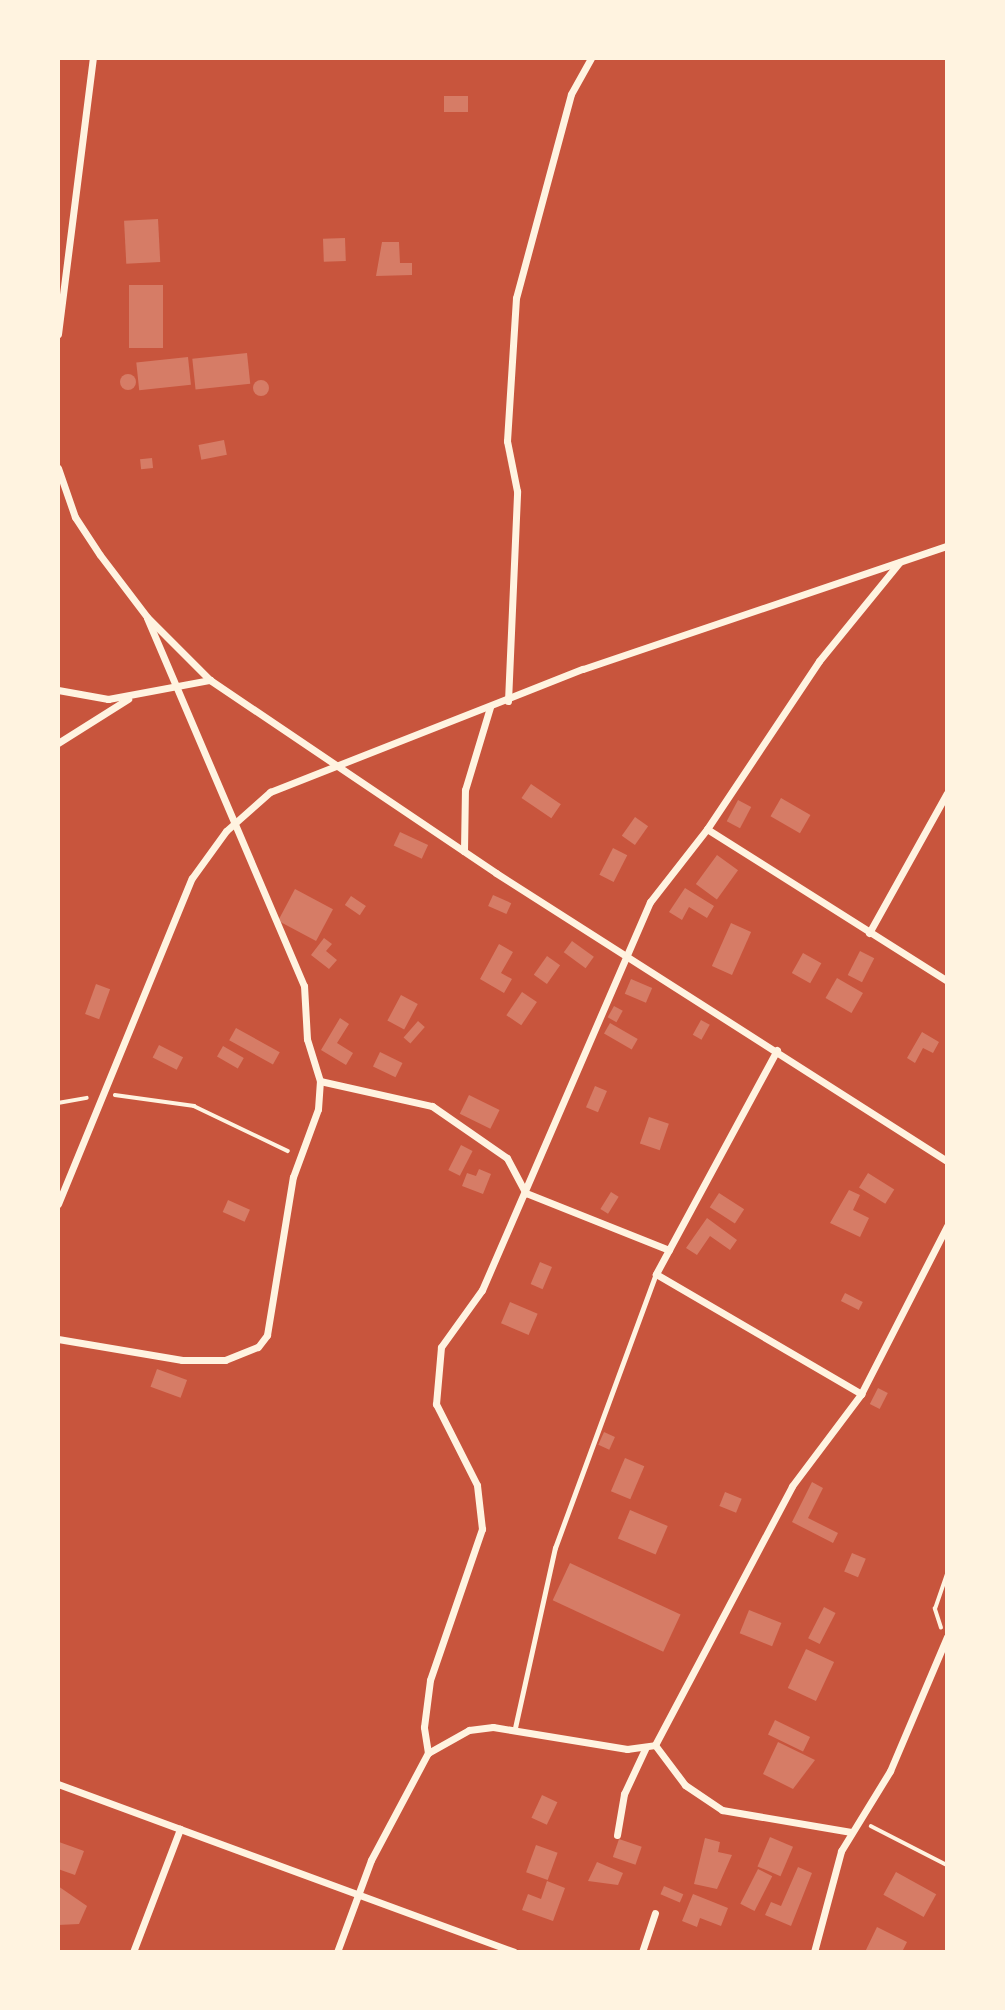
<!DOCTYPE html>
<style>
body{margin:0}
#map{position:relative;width:1005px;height:2010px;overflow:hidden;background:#c8553d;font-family:Barlow,sans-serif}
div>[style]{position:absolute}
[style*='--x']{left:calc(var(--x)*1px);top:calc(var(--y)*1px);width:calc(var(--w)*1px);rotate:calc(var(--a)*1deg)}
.building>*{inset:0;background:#d67c66;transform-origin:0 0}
.round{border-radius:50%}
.path>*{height:3.5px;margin:-1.75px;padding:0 1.75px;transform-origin:1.75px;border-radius:1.75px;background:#fff3e0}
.service>*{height:4.5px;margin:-2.25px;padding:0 2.25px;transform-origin:2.25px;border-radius:2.25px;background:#fff3e0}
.minor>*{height:7px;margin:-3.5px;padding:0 3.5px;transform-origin:3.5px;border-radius:3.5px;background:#fff3e0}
span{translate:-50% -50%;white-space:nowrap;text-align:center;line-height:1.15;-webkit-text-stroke:6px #fff3e0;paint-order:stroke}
.frame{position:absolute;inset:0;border:60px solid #fff3e0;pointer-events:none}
</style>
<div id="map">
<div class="building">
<div style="left:468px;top:96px;width:16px;height:24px;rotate:90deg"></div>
<div style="left:158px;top:219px;width:43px;height:34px;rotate:87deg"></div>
<div style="left:345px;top:238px;width:23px;height:22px;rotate:88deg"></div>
<div style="clip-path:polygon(382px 242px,399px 242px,400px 263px,412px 263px,412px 275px,376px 276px)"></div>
<div style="left:129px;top:285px;width:34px;height:63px"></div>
<div style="left:247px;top:353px;width:31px;height:55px;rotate:84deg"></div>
<div style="left:188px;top:357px;width:28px;height:52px;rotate:84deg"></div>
<div class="round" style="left:120px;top:374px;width:16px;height:16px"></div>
<div class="round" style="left:253px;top:380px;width:16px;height:16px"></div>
<div style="left:224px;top:440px;width:15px;height:26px;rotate:79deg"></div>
<div style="left:152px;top:458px;width:10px;height:12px;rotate:84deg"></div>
<div style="left:531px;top:784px;width:36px;height:17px;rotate:34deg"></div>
<div style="left:781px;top:798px;width:34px;height:21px;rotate:30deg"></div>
<div style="left:738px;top:800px;width:15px;height:24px;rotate:28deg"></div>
<div style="left:635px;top:817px;width:16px;height:23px;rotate:35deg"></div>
<div style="left:400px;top:832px;width:31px;height:15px;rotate:25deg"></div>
<div style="left:613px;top:848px;width:16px;height:30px;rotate:27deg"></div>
<div style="left:717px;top:855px;width:26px;height:36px;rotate:36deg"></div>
<div style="clip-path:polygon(685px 888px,714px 906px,707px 918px,689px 907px,682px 920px,669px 912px)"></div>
<div style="left:295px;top:889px;width:43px;height:36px;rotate:28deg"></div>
<div style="left:493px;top:895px;width:20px;height:12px;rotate:24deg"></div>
<div style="left:351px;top:896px;width:18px;height:11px;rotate:34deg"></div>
<div style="left:731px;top:923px;width:22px;height:47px;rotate:24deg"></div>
<div style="clip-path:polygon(324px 938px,332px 944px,326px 951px,337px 960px,329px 969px,311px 955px)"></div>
<div style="left:572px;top:941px;width:27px;height:14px;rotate:36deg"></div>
<div style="clip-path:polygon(499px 944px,513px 952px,501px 973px,512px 979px,504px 993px,480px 979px)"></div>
<div style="left:860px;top:951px;width:16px;height:27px;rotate:27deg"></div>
<div style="left:803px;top:953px;width:21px;height:23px;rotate:29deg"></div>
<div style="left:547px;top:956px;width:16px;height:23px;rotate:35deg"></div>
<div style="left:837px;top:978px;width:30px;height:23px;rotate:30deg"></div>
<div style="left:631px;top:979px;width:23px;height:16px;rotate:23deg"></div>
<div style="left:96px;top:984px;width:15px;height:32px;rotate:20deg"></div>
<div style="left:522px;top:992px;width:18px;height:28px;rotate:34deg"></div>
<div style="left:401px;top:995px;width:19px;height:29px;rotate:28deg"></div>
<div style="left:614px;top:1006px;width:10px;height:13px;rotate:29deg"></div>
<div style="clip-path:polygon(340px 1018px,349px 1024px,337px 1043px,353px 1053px,346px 1065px,321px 1050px)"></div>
<div style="left:701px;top:1020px;width:10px;height:17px;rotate:29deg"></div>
<div style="left:418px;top:1021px;width:9px;height:22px;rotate:41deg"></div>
<div style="left:610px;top:1023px;width:32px;height:12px;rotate:30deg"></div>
<div style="left:236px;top:1028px;width:50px;height:14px;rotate:29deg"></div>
<div style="clip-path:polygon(922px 1032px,939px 1042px,933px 1053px,923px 1048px,915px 1063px,907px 1058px)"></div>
<div style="left:159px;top:1045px;width:27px;height:14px;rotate:27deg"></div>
<div style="left:223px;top:1046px;width:24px;height:12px;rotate:30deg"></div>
<div style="left:380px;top:1052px;width:25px;height:16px;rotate:26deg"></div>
<div style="left:595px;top:1086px;width:13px;height:23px;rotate:23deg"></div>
<div style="left:469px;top:1095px;width:34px;height:21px;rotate:26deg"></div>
<div style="left:649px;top:1117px;width:21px;height:28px;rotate:19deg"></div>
<div style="left:461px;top:1145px;width:13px;height:28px;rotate:27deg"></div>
<div style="clip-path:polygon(479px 1169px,491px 1174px,483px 1194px,462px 1186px,467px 1173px,476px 1176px)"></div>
<div style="left:868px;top:1173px;width:31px;height:17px;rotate:32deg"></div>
<div style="clip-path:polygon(849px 1190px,860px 1195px,853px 1210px,869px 1218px,860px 1237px,830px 1223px)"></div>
<div style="left:611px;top:1192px;width:9px;height:20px;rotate:32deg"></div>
<div style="left:719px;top:1193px;width:30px;height:17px;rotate:33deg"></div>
<div style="left:228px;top:1200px;width:24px;height:13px;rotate:24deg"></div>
<div style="clip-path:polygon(707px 1218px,737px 1240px,730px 1250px,710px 1236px,697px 1255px,686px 1248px)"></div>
<div style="left:540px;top:1262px;width:13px;height:24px;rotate:23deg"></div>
<div style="left:845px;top:1293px;width:20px;height:9px;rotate:27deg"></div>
<div style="left:510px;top:1302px;width:30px;height:23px;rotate:23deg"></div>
<div style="left:157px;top:1369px;width:32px;height:19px;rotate:20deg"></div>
<div style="left:878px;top:1388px;width:11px;height:18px;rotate:27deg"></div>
<div style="left:604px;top:1432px;width:12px;height:14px;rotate:24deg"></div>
<div style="left:625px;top:1458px;width:21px;height:36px;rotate:23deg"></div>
<div style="clip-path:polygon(812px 1482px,823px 1488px,808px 1518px,838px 1533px,833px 1543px,792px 1522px)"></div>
<div style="left:725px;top:1492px;width:18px;height:15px;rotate:22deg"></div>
<div style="left:630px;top:1510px;width:41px;height:31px;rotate:23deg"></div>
<div style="left:852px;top:1553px;width:15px;height:20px;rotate:23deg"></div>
<div style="left:570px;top:1563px;width:122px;height:41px;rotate:25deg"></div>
<div style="left:824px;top:1607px;width:13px;height:35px;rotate:27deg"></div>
<div style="left:749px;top:1610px;width:35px;height:25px;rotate:22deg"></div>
<div style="left:806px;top:1649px;width:31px;height:43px;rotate:25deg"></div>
<div style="left:775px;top:1720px;width:39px;height:16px;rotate:26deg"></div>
<div style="clip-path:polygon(778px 1742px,815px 1760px,793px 1789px,763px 1774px)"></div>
<div style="left:542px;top:1795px;width:17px;height:25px;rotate:25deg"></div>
<div style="left:770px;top:1837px;width:25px;height:32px;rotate:23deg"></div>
<div style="clip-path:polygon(705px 1838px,720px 1842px,718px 1852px,732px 1855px,717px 1889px,694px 1884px)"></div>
<div style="left:619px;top:1839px;width:24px;height:19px;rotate:19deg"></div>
<div style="clip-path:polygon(59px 1842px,84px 1851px,75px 1875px,58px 1869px)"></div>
<div style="left:536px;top:1845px;width:23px;height:29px;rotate:20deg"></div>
<div style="clip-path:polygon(597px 1862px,623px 1873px,618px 1885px,588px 1881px)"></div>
<div style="clip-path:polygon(798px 1867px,812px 1873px,791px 1926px,765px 1915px,771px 1902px,781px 1906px)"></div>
<div style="left:758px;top:1869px;width:16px;height:39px;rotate:27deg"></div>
<div style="left:896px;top:1872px;width:46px;height:26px;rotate:29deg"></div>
<div style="clip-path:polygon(547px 1881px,565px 1888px,553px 1921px,522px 1910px,528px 1894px,541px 1899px)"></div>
<div style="clip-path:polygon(58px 1886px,87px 1906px,79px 1924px,58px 1925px)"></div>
<div style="left:664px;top:1886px;width:21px;height:9px;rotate:23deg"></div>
<div style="clip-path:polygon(693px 1894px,728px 1908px,721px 1926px,700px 1918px,697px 1927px,682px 1921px)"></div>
<div style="clip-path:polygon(877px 1927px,907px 1942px,902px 1952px,865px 1952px)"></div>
</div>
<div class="path">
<div style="--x:115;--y:1095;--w:80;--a:7.9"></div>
<div style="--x:194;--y:1106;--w:104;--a:25.6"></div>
<div style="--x:58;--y:1103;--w:29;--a:-10"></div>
<div style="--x:941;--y:1628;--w:20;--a:-108"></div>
<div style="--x:935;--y:1609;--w:37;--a:-71"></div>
<div style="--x:871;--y:1826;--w:85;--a:27.2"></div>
</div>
<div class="service">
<div style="--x:515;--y:1728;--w:184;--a:-77.5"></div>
<div style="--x:555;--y:1548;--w:292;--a:-69.8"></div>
</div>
<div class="minor">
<div style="--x:58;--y:334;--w:278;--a:-82.8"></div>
<div style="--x:58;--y:468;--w:52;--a:70.9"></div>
<div style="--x:75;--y:517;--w:45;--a:56.7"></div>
<div style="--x:100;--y:555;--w:78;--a:52.8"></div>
<div style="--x:147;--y:617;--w:89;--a:45"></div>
<div style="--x:210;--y:680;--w:345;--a:34"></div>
<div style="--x:496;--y:873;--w:535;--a:32.56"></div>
<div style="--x:58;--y:690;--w:51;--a:10.2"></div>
<div style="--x:108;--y:699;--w:104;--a:-10.6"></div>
<div style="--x:508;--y:701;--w:210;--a:-87.5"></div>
<div style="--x:517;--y:491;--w:51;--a:-101.3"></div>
<div style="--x:507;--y:441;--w:143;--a:-86.4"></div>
<div style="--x:516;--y:298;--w:211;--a:-74.9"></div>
<div style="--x:571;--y:94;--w:41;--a:-60.9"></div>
<div style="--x:58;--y:743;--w:83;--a:-32.2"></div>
<div style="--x:707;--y:829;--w:284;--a:32.3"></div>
<div style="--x:464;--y:851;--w:61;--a:-89.1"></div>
<div style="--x:465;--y:790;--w:87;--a:-73.2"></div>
<div style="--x:869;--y:933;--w:160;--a:-60.9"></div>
<div style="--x:777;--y:1050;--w:255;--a:118.4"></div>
<div style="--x:656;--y:1274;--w:238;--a:30.3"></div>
<div style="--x:320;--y:1081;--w:115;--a:12.6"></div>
<div style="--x:432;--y:1106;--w:91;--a:34.7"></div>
<div style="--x:507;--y:1158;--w:40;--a:62"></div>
<div style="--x:526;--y:1193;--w:154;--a:21.7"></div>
<div style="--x:58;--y:1204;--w:352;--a:-67.7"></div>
<div style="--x:192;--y:878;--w:58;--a:-54.1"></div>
<div style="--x:226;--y:831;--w:59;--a:-41.6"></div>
<div style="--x:270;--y:792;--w:336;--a:-21.5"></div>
<div style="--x:583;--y:669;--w:384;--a:-18.7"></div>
<div style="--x:58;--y:1339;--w:126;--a:9.6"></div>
<div style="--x:182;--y:1360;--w:43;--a:0"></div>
<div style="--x:225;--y:1360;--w:35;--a:-22"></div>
<div style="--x:258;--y:1347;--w:15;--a:-53"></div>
<div style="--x:267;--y:1335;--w:160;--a:-80.7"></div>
<div style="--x:293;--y:1177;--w:72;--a:-69.8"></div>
<div style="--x:318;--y:1109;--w:28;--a:-86"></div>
<div style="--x:320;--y:1081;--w:44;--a:-107.2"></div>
<div style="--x:307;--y:1039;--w:53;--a:-93.2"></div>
<div style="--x:304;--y:986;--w:400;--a:-113.1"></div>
<div style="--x:655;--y:1745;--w:50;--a:53.1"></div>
<div style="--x:685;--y:1785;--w:45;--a:34"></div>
<div style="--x:722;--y:1810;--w:131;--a:9.7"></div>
<div style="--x:428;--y:1753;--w:26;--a:-99"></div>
<div style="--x:424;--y:1727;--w:47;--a:-82.7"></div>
<div style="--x:430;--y:1680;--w:160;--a:-71"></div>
<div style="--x:482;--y:1529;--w:44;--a:-96.5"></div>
<div style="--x:477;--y:1485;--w:91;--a:-116.8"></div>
<div style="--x:436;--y:1404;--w:57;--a:-85"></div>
<div style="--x:441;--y:1347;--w:70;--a:-54.3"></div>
<div style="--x:482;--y:1290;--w:423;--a:-66.6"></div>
<div style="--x:650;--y:902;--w:93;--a:-52"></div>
<div style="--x:707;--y:829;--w:202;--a:-56.3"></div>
<div style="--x:819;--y:661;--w:127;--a:-50.8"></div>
<div style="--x:58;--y:1784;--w:486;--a:20.2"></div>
<div style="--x:617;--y:1835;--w:42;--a:-80.3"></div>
<div style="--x:624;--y:1794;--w:50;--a:-65"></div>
<div style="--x:133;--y:1952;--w:132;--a:-69.1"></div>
<div style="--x:337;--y:1952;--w:98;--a:-69.7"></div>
<div style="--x:371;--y:1860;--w:121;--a:-62"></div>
<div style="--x:428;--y:1753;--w:47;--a:-29.3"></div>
<div style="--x:469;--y:1730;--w:24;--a:-7"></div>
<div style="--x:493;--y:1727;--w:136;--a:9.3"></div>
<div style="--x:627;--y:1749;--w:28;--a:-8"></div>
<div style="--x:655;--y:1745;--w:293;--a:-62.1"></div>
<div style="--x:792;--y:1486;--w:115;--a:-53.1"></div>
<div style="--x:861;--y:1394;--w:189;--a:-62.9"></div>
<div style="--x:642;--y:1952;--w:41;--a:-71.6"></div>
<div style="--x:814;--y:1952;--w:105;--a:-75"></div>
<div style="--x:841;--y:1851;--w:94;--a:-58.5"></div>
<div style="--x:890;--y:1771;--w:146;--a:-67"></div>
</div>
<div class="frame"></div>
</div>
